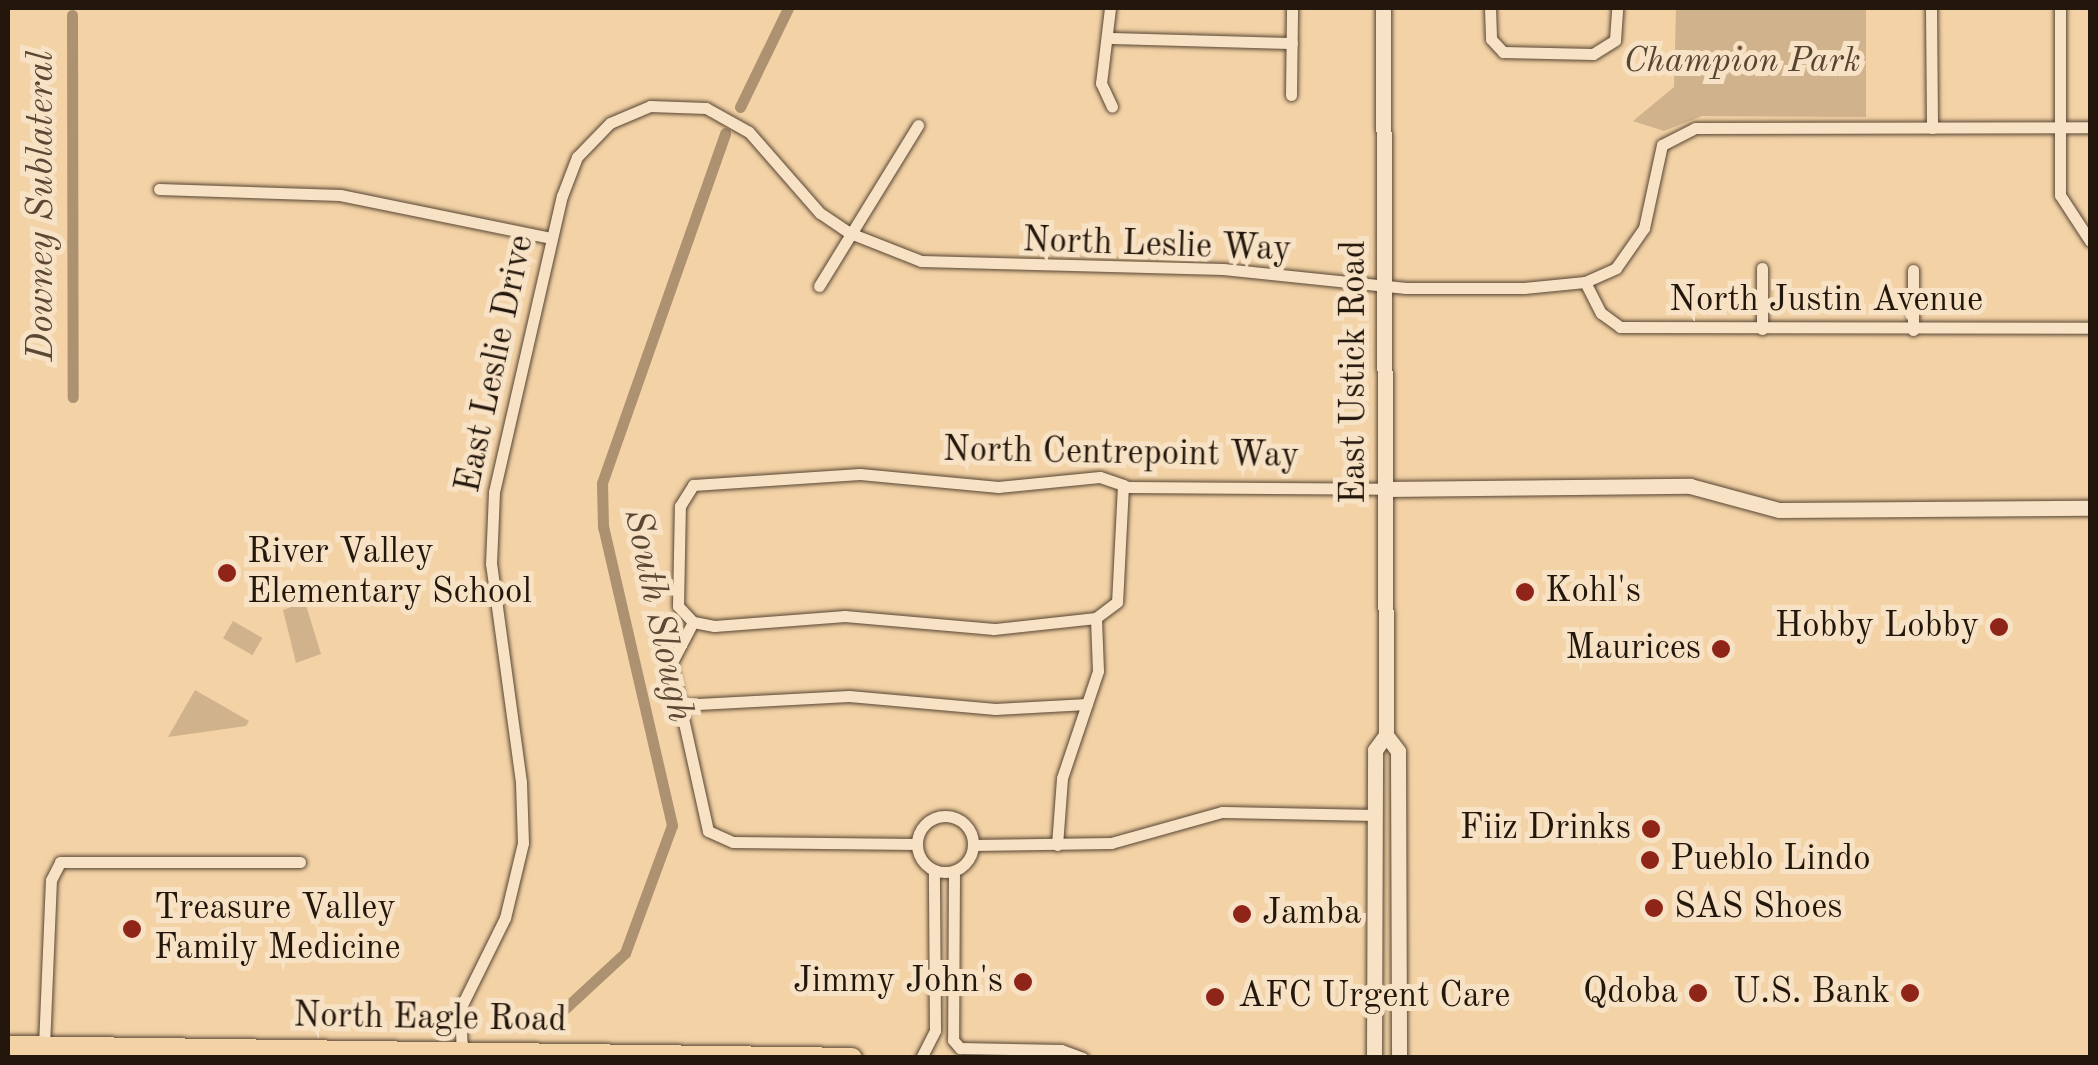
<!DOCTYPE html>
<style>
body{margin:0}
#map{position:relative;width:2098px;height:1065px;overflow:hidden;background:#f3d2a6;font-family:"Old Standard TT",serif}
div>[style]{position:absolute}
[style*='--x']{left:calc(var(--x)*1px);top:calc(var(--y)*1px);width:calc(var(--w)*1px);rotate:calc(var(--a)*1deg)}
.green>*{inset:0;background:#d0b28c;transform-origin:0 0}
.canal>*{height:11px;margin:-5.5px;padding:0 5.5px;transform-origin:5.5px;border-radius:5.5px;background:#ac9271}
.roads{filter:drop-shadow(0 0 2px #574532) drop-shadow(0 0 2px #574532)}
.street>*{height:11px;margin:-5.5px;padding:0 5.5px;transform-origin:5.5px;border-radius:5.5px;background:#f7e2c5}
.street>.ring{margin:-5.5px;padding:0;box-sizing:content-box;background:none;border:11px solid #f7e2c5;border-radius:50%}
.secondary>*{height:15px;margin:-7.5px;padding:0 7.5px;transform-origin:7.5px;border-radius:7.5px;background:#f7e2c5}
.highway>*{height:20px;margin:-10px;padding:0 10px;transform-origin:10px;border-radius:10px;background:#f3d2a6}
.dots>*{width:28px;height:28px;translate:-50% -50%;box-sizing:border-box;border:5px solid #f7e2c5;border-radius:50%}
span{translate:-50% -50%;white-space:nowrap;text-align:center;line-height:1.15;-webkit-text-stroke:10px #f7e2c5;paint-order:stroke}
.park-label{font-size:35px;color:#574532;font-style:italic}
.street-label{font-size:35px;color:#23160b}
.poi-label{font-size:35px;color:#23160b}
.left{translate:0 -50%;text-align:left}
.right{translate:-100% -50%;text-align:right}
.water-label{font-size:38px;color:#5a4834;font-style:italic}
.frame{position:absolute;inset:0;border:10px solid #23160b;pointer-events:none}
</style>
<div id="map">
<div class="green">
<div style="clip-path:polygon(1676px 8px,1866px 8px,1866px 117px,1702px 116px,1664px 131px,1633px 121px,1674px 87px)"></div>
<div style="clip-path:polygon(305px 602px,321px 654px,296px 663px,283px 610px)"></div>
<div style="left:233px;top:621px;width:34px;height:20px;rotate:30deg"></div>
<div style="clip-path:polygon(195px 690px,249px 721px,246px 726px,168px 737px)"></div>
</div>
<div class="canal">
<div style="--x:72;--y:15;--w:382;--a:89.9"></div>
<div style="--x:740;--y:107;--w:110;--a:-64.1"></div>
<div style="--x:545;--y:1027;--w:109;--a:-42.8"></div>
<div style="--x:625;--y:953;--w:136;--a:-69.8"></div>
<div style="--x:672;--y:825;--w:306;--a:-103"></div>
<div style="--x:603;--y:527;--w:44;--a:-91.3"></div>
<div style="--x:602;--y:483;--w:371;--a:-70.6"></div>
</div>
<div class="roads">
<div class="street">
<div style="--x:1110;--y:8;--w:76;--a:96.8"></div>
<div style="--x:1101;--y:83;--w:26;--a:65"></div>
<div style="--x:1490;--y:8;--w:31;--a:88"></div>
<div style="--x:1491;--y:39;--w:18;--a:47"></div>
<div style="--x:1503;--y:52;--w:90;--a:1.3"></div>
<div style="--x:1593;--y:54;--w:26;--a:-32"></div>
<div style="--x:1615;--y:40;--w:32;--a:-86"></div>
<div style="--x:1931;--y:8;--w:120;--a:89.5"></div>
<div style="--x:2060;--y:8;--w:187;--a:90"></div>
<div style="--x:2060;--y:195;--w:55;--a:56.9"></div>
<div style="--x:1108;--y:38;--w:184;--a:1.6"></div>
<div style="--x:1291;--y:95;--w:87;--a:-89.3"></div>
<div style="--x:159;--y:189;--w:181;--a:1.9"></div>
<div style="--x:340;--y:195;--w:216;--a:11.5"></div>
<div style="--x:1762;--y:268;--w:61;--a:90"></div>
<div style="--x:1585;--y:282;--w:35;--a:63"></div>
<div style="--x:1601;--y:313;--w:24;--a:36"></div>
<div style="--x:1620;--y:327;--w:470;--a:0.1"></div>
<div style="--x:819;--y:286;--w:189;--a:-58.4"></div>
<div style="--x:1913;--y:330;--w:60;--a:-90"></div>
<div style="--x:1123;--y:485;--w:117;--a:92.9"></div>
<div style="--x:1117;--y:602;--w:26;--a:143"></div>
<div style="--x:1096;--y:618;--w:103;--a:173.8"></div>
<div style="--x:994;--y:629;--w:150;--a:-175"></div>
<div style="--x:845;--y:616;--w:131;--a:175.6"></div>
<div style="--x:714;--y:626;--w:21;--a:-169"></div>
<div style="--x:693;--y:622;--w:22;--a:-133"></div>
<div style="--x:678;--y:606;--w:100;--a:-88.9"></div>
<div style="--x:680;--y:506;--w:25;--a:-58"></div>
<div style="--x:693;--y:485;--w:167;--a:-3.8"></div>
<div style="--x:860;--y:474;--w:139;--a:5.4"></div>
<div style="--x:998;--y:487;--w:102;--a:-5.6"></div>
<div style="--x:1100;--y:477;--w:24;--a:19"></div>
<div style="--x:1123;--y:485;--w:5;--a:22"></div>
<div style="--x:1128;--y:487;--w:257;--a:0.4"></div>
<div style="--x:693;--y:622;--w:47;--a:117.6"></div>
<div style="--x:671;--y:664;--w:171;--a:77.5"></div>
<div style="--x:708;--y:831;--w:27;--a:24"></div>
<div style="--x:733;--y:842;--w:183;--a:0.6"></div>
<div style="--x:679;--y:705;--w:170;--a:-3"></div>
<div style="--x:849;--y:696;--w:147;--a:5.1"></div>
<div style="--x:995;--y:709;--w:92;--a:-3.1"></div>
<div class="ring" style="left:917px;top:816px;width:45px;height:45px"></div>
<div style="--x:973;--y:845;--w:138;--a:-0.8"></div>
<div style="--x:1111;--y:843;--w:115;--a:-15.6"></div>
<div style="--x:1222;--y:812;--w:153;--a:1.1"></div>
<div style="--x:1057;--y:845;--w:67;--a:-85.7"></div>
<div style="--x:1062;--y:778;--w:113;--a:-71.4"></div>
<div style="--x:1098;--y:671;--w:53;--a:-92.2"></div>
<div style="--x:954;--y:871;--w:169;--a:90.3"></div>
<div style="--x:953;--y:1040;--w:11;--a:49"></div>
<div style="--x:960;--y:1048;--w:101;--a:1.1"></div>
<div style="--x:1061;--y:1050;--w:23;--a:20"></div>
<div style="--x:44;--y:1046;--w:166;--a:-87.6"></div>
<div style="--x:51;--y:880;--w:20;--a:-63"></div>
<div style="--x:60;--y:862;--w:240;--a:0"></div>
<div style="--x:462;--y:1053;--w:44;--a:-92.6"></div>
<div style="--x:460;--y:1009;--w:102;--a:-63.7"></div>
<div style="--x:505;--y:918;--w:77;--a:-76.5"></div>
<div style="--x:523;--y:843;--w:61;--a:-91.9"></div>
<div style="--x:521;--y:782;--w:220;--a:-97.8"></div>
<div style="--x:491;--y:564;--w:72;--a:-87.6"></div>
<div style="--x:494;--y:492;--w:304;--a:-77.1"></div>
<div style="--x:562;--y:196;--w:42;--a:-69"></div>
<div style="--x:577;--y:157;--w:47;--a:-45.9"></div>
<div style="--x:610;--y:123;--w:43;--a:-23"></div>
<div style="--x:650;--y:106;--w:56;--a:2"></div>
<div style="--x:706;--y:108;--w:49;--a:29.2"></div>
<div style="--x:749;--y:132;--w:108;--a:48.8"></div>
<div style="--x:820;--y:213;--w:36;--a:34"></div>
<div style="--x:850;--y:233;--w:76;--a:21.5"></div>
<div style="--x:921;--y:261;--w:302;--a:1.5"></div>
<div style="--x:1223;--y:269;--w:184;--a:5.9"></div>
<div style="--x:1406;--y:288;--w:118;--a:0"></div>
<div style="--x:1524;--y:288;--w:61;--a:-5.6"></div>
<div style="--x:1585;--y:282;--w:34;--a:-24"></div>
<div style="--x:1616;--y:268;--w:49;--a:-55"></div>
<div style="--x:1644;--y:228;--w:85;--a:-77.8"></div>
<div style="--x:1662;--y:145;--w:37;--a:-27"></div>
<div style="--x:1695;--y:128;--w:395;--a:-0.1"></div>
<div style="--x:921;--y:1058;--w:31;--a:-63"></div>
<div style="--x:935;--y:1030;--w:159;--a:-90.4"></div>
</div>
<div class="secondary">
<div style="--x:1383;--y:8;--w:727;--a:89.76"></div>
<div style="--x:1386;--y:735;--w:20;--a:53"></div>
<div style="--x:1398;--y:751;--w:307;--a:89.8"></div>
<div style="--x:1385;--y:489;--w:305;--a:-0.6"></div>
<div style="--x:1690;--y:486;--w:92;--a:15.1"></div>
<div style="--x:1779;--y:510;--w:311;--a:-0.4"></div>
<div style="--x:1374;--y:1058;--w:308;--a:-89.8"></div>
<div style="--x:1375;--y:750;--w:19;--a:-54"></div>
</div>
<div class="highway">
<div style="--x:8;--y:1046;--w:844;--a:0.81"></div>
</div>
</div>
<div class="dots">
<div style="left:227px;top:573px;background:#8f2418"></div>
<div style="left:1525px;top:592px;background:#8f2418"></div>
<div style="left:1999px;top:627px;background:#8f2418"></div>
<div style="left:1721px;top:649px;background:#8f2418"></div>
<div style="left:1651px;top:829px;background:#8f2418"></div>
<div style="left:1650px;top:860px;background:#8f2418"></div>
<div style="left:1654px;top:908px;background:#8f2418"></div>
<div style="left:1242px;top:914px;background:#8f2418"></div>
<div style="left:132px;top:929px;background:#8f2418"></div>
<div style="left:1023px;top:982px;background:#8f2418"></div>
<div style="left:1698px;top:993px;background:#8f2418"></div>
<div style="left:1910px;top:993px;background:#8f2418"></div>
<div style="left:1215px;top:997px;background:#8f2418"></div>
</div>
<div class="park-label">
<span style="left:1742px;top:62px">Champion Park</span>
</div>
<div class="street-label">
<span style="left:1157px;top:246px;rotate:2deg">North Leslie Way</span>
<span style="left:1826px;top:301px">North Justin Avenue</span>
<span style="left:496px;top:364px;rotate:-78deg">East Leslie Drive</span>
<span style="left:1355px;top:372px;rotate:-90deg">East Ustick Road</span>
<span style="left:1121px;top:454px;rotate:1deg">North Centrepoint Way</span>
<span style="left:430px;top:1019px;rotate:1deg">North Eagle Road</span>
</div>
<div class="poi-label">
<span class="left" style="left:247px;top:573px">River Valley<br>Elementary School</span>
<span class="left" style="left:1545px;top:592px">Kohl's</span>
<span class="right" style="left:1979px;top:627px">Hobby Lobby</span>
<span class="right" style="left:1701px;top:649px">Maurices</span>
<span class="right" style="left:1631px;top:829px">Fiiz Drinks</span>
<span class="left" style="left:1670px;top:860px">Pueblo Lindo</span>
<span class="left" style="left:1674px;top:908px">SAS Shoes</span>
<span class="left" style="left:154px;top:929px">Treasure Valley<br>Family Medicine</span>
<span class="left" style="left:1262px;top:914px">Jamba</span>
<span class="right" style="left:1003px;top:982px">Jimmy John's</span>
<span class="right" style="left:1678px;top:993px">Qdoba</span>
<span class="right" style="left:1890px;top:993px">U.S. Bank</span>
<span class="left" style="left:1238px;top:997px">AFC Urgent Care</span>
</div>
<div class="water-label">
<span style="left:43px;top:206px;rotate:-90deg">Downey Sublateral</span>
<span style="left:657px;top:616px;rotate:78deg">South Slough</span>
</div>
<div class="frame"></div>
</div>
